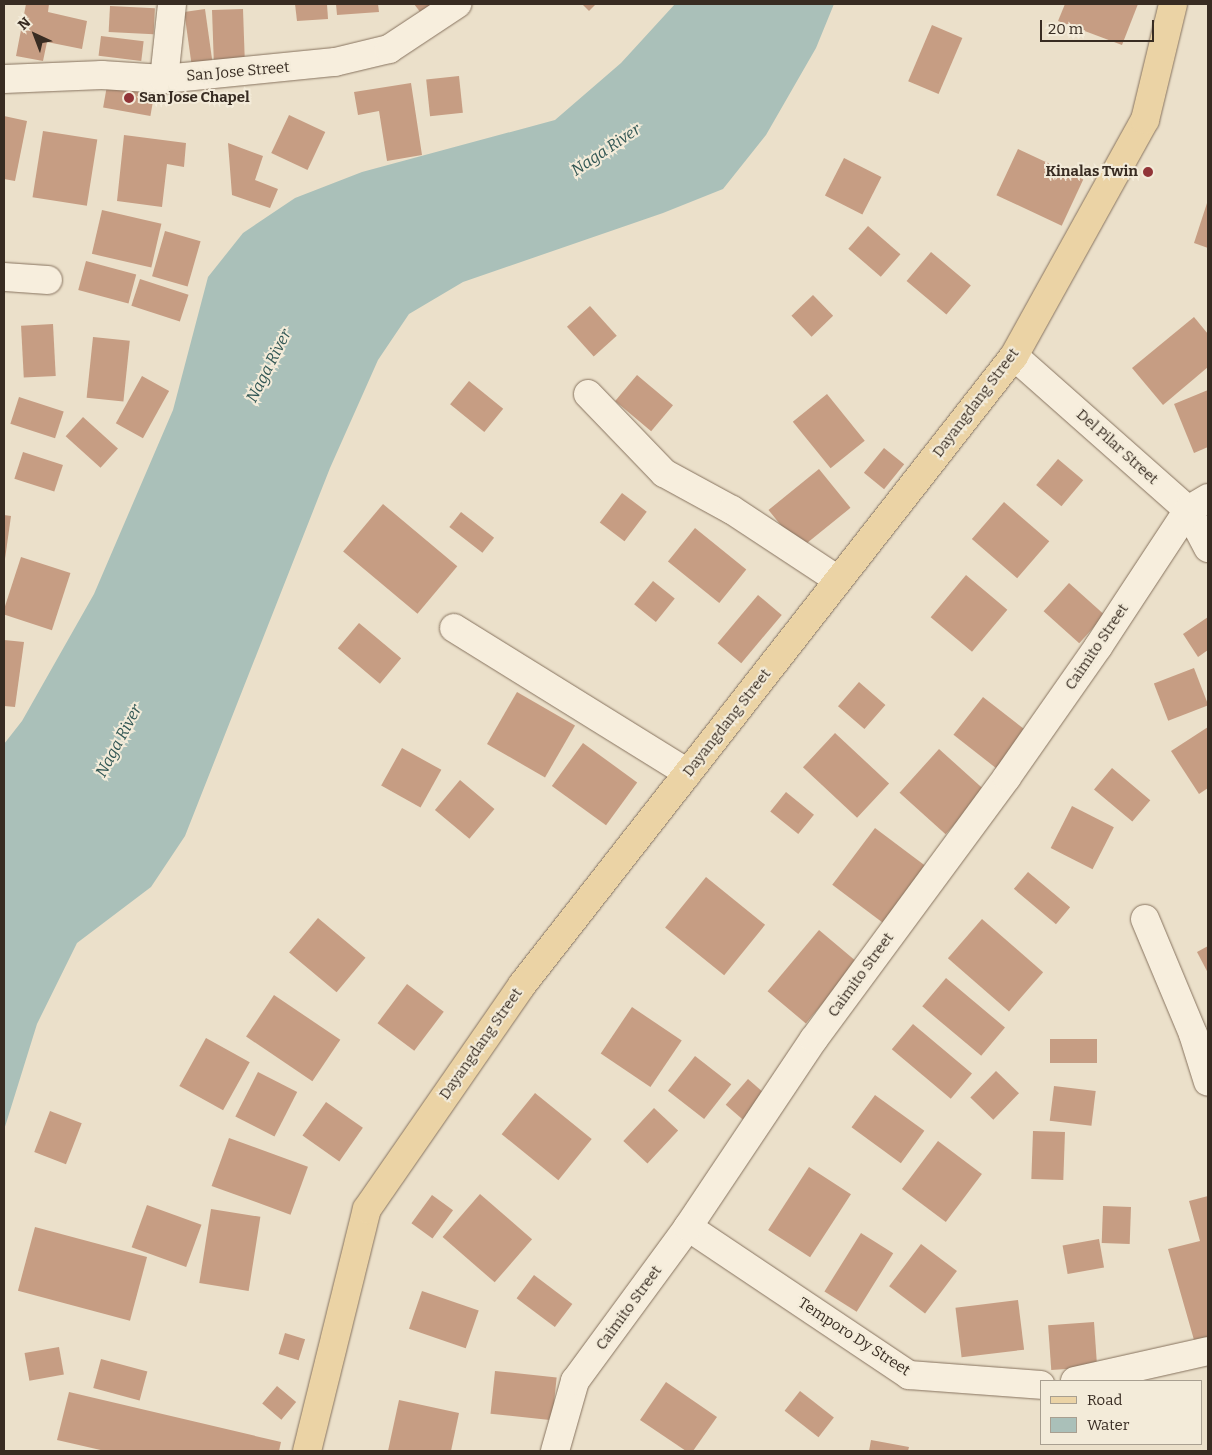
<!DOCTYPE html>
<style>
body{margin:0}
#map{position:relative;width:1212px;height:1455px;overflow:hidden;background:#ebe0ca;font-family:Bitter,serif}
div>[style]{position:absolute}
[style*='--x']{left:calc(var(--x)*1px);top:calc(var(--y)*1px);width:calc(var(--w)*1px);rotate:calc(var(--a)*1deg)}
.water>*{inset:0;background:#aac0b9}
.building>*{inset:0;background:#c69d83;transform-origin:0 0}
.roads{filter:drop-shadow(0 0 1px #87735f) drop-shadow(0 0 1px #87735f)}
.minor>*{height:28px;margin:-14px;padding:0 14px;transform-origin:14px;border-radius:14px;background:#f7eedd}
.major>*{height:28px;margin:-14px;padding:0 14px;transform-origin:14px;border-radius:14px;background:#ebd3a5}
.dots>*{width:14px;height:14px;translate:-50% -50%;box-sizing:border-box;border:2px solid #f3ebd9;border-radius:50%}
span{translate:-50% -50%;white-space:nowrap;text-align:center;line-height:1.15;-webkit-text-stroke:4px #f3ebd9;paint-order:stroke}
.street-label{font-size:15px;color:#382c22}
.poi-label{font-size:15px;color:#382c22;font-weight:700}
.left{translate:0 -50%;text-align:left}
.right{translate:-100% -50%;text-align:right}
.water-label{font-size:16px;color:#325754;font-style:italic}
.frame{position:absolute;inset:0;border:5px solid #382c22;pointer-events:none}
.legend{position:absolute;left:1040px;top:1380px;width:162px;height:65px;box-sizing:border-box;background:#f3ebd9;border:1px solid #a89f90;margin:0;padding:6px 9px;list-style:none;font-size:15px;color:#382c22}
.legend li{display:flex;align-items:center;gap:10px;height:25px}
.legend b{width:25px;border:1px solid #a89f90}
.north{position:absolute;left:10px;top:10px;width:50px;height:50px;-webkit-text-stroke:4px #f3ebd9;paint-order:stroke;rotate:317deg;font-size:14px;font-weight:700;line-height:20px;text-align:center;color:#382c22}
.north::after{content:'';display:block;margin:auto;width:18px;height:22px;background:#382c22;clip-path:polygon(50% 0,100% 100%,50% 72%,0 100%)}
.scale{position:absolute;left:1040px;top:20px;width:114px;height:22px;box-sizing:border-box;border:2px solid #382c22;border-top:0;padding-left:6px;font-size:15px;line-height:18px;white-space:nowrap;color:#382c22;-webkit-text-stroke:4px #f3ebd9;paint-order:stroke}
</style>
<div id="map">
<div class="water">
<div style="clip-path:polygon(675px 4px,834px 4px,816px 48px,766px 135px,723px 189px,663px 213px,463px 282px,409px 314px,378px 360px,330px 468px,185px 836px,151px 887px,77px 943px,37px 1024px,4px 1130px,4px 744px,22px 721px,94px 594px,173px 410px,208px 277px,243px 233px,295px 198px,362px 172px,555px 120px,621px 63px)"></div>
</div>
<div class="building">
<div style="clip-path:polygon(26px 4px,49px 4px,48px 12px,87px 21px,82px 49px,47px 42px,43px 61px,16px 56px)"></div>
<div style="clip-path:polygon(295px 4px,327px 4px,328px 19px,297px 21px)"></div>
<div style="clip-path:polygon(336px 4px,378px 4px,379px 12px,337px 15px)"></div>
<div style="clip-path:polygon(414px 4px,441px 4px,424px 17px)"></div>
<div style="clip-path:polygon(582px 4px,596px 4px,589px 11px)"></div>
<div style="clip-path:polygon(1065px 4px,1138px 4px,1122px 45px,1058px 21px)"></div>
<div style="left:110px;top:6px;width:45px;height:26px;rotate:3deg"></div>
<div style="left:205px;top:9px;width:53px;height:21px;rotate:82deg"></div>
<div style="left:243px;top:9px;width:52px;height:31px;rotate:88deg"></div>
<div style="left:932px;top:25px;width:33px;height:61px;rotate:23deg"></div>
<div style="left:101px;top:36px;width:43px;height:20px;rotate:7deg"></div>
<div style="left:459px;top:76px;width:37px;height:33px;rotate:84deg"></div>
<div style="left:108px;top:80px;width:48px;height:28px;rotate:10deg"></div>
<div style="clip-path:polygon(411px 83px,422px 155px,387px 161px,379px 111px,358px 115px,354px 92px)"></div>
<div style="left:289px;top:115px;width:40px;height:42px;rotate:25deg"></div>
<div style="clip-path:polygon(4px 116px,27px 121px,15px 181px,4px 179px)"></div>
<div style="left:43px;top:131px;width:55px;height:67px;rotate:9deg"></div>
<div style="clip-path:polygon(124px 135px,186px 143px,184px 167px,167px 164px,162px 207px,117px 201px)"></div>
<div style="clip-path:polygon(228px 143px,263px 156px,255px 180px,278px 189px,270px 208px,232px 195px)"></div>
<div style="left:1018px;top:149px;width:72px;height:51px;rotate:25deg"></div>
<div style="left:844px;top:158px;width:42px;height:42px;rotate:27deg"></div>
<div style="clip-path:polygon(1208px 200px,1208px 248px,1194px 243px)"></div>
<div style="left:102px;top:210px;width:61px;height:45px;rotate:13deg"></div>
<div style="left:868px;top:226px;width:43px;height:30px;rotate:41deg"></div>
<div style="left:165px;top:231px;width:37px;height:47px;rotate:16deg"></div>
<div style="left:931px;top:252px;width:52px;height:38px;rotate:40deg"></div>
<div style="left:86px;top:261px;width:52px;height:30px;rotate:15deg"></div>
<div style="left:140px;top:279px;width:51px;height:28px;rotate:18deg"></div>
<div style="left:813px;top:295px;width:29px;height:30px;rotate:46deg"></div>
<div style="left:590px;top:306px;width:40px;height:31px;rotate:48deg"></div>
<div style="clip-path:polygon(1194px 317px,1208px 334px,1208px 367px,1163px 405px,1132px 368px)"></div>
<div style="left:53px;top:324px;width:52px;height:32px;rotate:87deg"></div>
<div style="left:93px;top:337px;width:37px;height:61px;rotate:6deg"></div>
<div style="left:637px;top:375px;width:47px;height:34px;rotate:40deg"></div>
<div style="left:142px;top:376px;width:31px;height:54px;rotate:29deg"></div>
<div style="left:469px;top:381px;width:44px;height:30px;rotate:39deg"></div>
<div style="clip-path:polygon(1208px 390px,1208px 447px,1194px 453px,1174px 404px)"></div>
<div style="left:827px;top:394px;width:60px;height:44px;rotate:51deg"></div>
<div style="left:19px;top:397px;width:47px;height:28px;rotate:18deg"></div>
<div style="left:83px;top:417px;width:47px;height:26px;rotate:42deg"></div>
<div style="left:884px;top:448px;width:26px;height:32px;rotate:39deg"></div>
<div style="left:23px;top:452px;width:42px;height:28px;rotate:18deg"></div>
<div style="left:1058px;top:459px;width:33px;height:34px;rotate:40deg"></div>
<div style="left:819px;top:469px;width:50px;height:65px;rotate:51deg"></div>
<div style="left:622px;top:493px;width:31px;height:37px;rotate:37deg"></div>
<div style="left:1004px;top:502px;width:60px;height:49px;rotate:41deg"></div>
<div style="left:383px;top:504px;width:97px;height:62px;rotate:40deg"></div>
<div style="left:461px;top:512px;width:42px;height:19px;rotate:38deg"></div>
<div style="clip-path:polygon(4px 515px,11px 516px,5px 559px,4px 559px)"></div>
<div style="left:695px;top:528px;width:66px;height:43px;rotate:39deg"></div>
<div style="left:21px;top:557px;width:52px;height:60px;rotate:18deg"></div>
<div style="left:966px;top:575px;width:54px;height:55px;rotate:40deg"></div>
<div style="left:653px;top:581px;width:28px;height:30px;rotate:39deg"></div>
<div style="left:1069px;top:583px;width:48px;height:38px;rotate:42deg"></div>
<div style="left:758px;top:595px;width:31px;height:63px;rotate:40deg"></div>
<div style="clip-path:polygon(1208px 617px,1208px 650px,1198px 657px,1183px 634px)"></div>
<div style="left:359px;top:623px;width:55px;height:33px;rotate:40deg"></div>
<div style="clip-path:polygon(4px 640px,24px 642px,15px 707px,4px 706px)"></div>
<div style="left:1194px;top:668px;width:40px;height:43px;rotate:69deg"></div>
<div style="left:859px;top:682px;width:35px;height:32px;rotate:41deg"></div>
<div style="left:517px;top:692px;width:67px;height:60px;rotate:30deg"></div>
<div style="left:983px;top:697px;width:55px;height:48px;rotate:38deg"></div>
<div style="clip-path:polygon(1208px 727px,1208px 788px,1199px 794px,1171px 751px)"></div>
<div style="left:835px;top:733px;width:74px;height:47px;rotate:43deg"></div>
<div style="left:583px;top:743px;width:67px;height:53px;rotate:36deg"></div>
<div style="left:402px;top:748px;width:45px;height:43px;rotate:29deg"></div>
<div style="left:939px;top:749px;width:62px;height:59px;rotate:42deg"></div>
<div style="left:1112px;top:768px;width:50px;height:28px;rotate:40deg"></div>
<div style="left:460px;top:780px;width:45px;height:39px;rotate:40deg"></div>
<div style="left:786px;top:792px;width:36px;height:25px;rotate:39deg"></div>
<div style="left:1072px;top:806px;width:47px;height:47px;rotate:27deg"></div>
<div style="left:875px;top:828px;width:65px;height:71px;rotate:37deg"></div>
<div style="left:1028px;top:872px;width:55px;height:22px;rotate:40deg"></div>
<div style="left:706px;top:877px;width:76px;height:65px;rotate:39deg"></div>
<div style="left:318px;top:918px;width:62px;height:45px;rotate:40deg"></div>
<div style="left:982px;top:919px;width:81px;height:52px;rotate:41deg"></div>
<div style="left:819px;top:930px;width:50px;height:80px;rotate:40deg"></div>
<div style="clip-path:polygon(1208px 946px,1208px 973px,1197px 952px)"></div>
<div style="left:946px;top:978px;width:77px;height:37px;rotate:40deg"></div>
<div style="left:407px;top:984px;width:46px;height:49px;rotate:37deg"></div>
<div style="left:274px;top:995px;width:80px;height:50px;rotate:34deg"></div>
<div style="left:632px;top:1007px;width:60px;height:56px;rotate:34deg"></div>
<div style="left:913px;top:1024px;width:77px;height:33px;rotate:40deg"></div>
<div style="left:206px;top:1038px;width:50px;height:55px;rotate:29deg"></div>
<div style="left:1097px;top:1039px;width:24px;height:47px;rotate:90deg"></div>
<div style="left:695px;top:1056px;width:46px;height:44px;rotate:38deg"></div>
<div style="left:996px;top:1071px;width:32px;height:37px;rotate:44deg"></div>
<div style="left:258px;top:1072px;width:44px;height:50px;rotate:27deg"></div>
<div style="left:748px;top:1079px;width:28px;height:34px;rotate:41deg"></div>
<div style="left:1054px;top:1086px;width:42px;height:35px;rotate:7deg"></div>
<div style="left:535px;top:1093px;width:73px;height:53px;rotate:39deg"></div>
<div style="left:875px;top:1095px;width:61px;height:40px;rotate:36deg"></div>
<div style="left:326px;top:1102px;width:45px;height:41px;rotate:35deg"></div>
<div style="left:654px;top:1108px;width:33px;height:45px;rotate:43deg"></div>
<div style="left:50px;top:1111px;width:34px;height:44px;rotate:21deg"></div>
<div style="left:1033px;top:1131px;width:32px;height:48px;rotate:2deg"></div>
<div style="left:229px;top:1138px;width:84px;height:51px;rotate:20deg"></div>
<div style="left:938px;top:1141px;width:55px;height:60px;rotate:37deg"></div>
<div style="left:809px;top:1167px;width:50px;height:75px;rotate:33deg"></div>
<div style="left:480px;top:1194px;width:69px;height:57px;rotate:41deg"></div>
<div style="left:432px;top:1195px;width:26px;height:35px;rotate:36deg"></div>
<div style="clip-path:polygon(1208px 1196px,1208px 1337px,1194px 1340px,1168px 1249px,1200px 1241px,1189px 1201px)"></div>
<div style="left:147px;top:1205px;width:58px;height:45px;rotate:20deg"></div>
<div style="left:1103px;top:1206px;width:28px;height:37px;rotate:2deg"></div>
<div style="left:211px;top:1209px;width:50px;height:75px;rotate:9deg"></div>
<div style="left:35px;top:1227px;width:116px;height:66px;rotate:15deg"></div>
<div style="left:861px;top:1233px;width:38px;height:69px;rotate:32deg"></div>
<div style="left:1099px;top:1239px;width:29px;height:37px;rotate:80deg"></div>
<div style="left:921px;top:1244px;width:45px;height:53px;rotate:37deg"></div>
<div style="left:534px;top:1275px;width:48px;height:29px;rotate:37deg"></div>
<div style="left:422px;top:1291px;width:60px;height:40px;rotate:19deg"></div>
<div style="left:1018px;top:1300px;width:50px;height:63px;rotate:83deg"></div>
<div style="left:1094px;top:1322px;width:45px;height:46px;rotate:86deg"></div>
<div style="left:285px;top:1333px;width:21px;height:22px;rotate:17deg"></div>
<div style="left:59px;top:1347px;width:28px;height:35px;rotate:80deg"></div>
<div style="left:101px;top:1359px;width:48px;height:30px;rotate:15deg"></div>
<div style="left:495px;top:1371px;width:62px;height:43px;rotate:6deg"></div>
<div style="clip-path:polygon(666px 1382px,717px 1417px,693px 1451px,686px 1451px,640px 1420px)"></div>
<div style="left:277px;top:1386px;width:25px;height:23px;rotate:40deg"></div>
<div style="left:800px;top:1391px;width:43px;height:25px;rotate:38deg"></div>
<div style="clip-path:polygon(69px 1392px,281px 1442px,279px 1451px,105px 1451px,57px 1440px)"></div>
<div style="clip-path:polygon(399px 1400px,459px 1413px,451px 1451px,388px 1451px)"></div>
<div style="clip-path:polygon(871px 1440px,909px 1447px,908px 1451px,869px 1451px)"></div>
</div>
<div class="roads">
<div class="minor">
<div style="--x:4;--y:79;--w:98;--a:-2.3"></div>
<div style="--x:102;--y:75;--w:62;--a:3.7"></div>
<div style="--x:164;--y:79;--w:172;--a:-5.7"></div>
<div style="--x:335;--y:62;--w:56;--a:-13.5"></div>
<div style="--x:389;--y:49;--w:82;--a:-33.5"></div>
<div style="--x:164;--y:79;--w:75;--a:-83.9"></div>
<div style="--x:4;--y:277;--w:44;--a:3.9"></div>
<div style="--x:1014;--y:356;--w:232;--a:41.5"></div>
<div style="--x:1188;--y:510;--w:43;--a:62.2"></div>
<div style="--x:588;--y:394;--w:110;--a:46.1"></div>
<div style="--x:664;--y:473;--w:77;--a:28.6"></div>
<div style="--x:732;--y:510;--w:127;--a:33.4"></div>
<div style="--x:454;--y:628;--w:275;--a:31.8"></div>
<div style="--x:1145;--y:919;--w:125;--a:67.3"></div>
<div style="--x:1193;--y:1034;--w:50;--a:72.6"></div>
<div style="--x:688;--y:1227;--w:266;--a:33.8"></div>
<div style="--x:909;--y:1375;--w:132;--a:4.3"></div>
<div style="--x:1075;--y:1381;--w:136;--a:-12.7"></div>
<div style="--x:555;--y:1451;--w:73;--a:-74.1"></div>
<div style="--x:575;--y:1381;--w:191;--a:-53.7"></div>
<div style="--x:688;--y:1227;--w:226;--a:-56.2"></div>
<div style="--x:814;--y:1039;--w:325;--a:-53.6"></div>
<div style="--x:1007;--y:777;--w:159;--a:-55"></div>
<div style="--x:1098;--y:647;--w:164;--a:-56.7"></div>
<div style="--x:1188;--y:510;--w:23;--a:-31"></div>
</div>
<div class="major">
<div style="--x:307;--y:1451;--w:249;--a:-76.1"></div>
<div style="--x:367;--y:1209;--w:272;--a:-55.3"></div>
<div style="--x:522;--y:985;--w:799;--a:-51.97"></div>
<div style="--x:1014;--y:356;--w:270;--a:-61"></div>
<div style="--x:1145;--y:120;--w:119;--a:-76.4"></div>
</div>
</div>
<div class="dots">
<div style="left:129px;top:98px;background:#913437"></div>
<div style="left:1148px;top:172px;background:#913437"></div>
</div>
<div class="street-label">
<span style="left:238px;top:72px;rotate:-5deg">San Jose Street</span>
<span style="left:976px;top:403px;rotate:-53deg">Dayangdang Street</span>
<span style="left:1117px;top:447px;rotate:42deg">Del Pilar Street</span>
<span style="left:1097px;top:647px;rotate:-56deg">Caimito Street</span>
<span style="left:727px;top:723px;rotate:-52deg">Dayangdang Street</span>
<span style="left:861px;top:975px;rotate:-54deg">Caimito Street</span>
<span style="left:481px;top:1044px;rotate:-55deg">Dayangdang Street</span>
<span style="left:629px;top:1308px;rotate:-54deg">Caimito Street</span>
<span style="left:854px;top:1337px;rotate:33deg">Temporo Dy Street</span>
</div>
<div class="poi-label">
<span class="left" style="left:139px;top:98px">San Jose Chapel</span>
<span class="right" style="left:1138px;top:172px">Kinalas Twin</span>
</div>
<div class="water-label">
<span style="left:606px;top:150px;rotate:-34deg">Naga River</span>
<span style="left:269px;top:366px;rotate:-63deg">Naga River</span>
<span style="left:119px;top:741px;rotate:-62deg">Naga River</span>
</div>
<div class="frame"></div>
<ul class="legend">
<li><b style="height:6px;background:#ebd3a5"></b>Road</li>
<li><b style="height:14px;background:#aac0b9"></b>Water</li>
</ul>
<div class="north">N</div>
<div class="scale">20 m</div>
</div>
